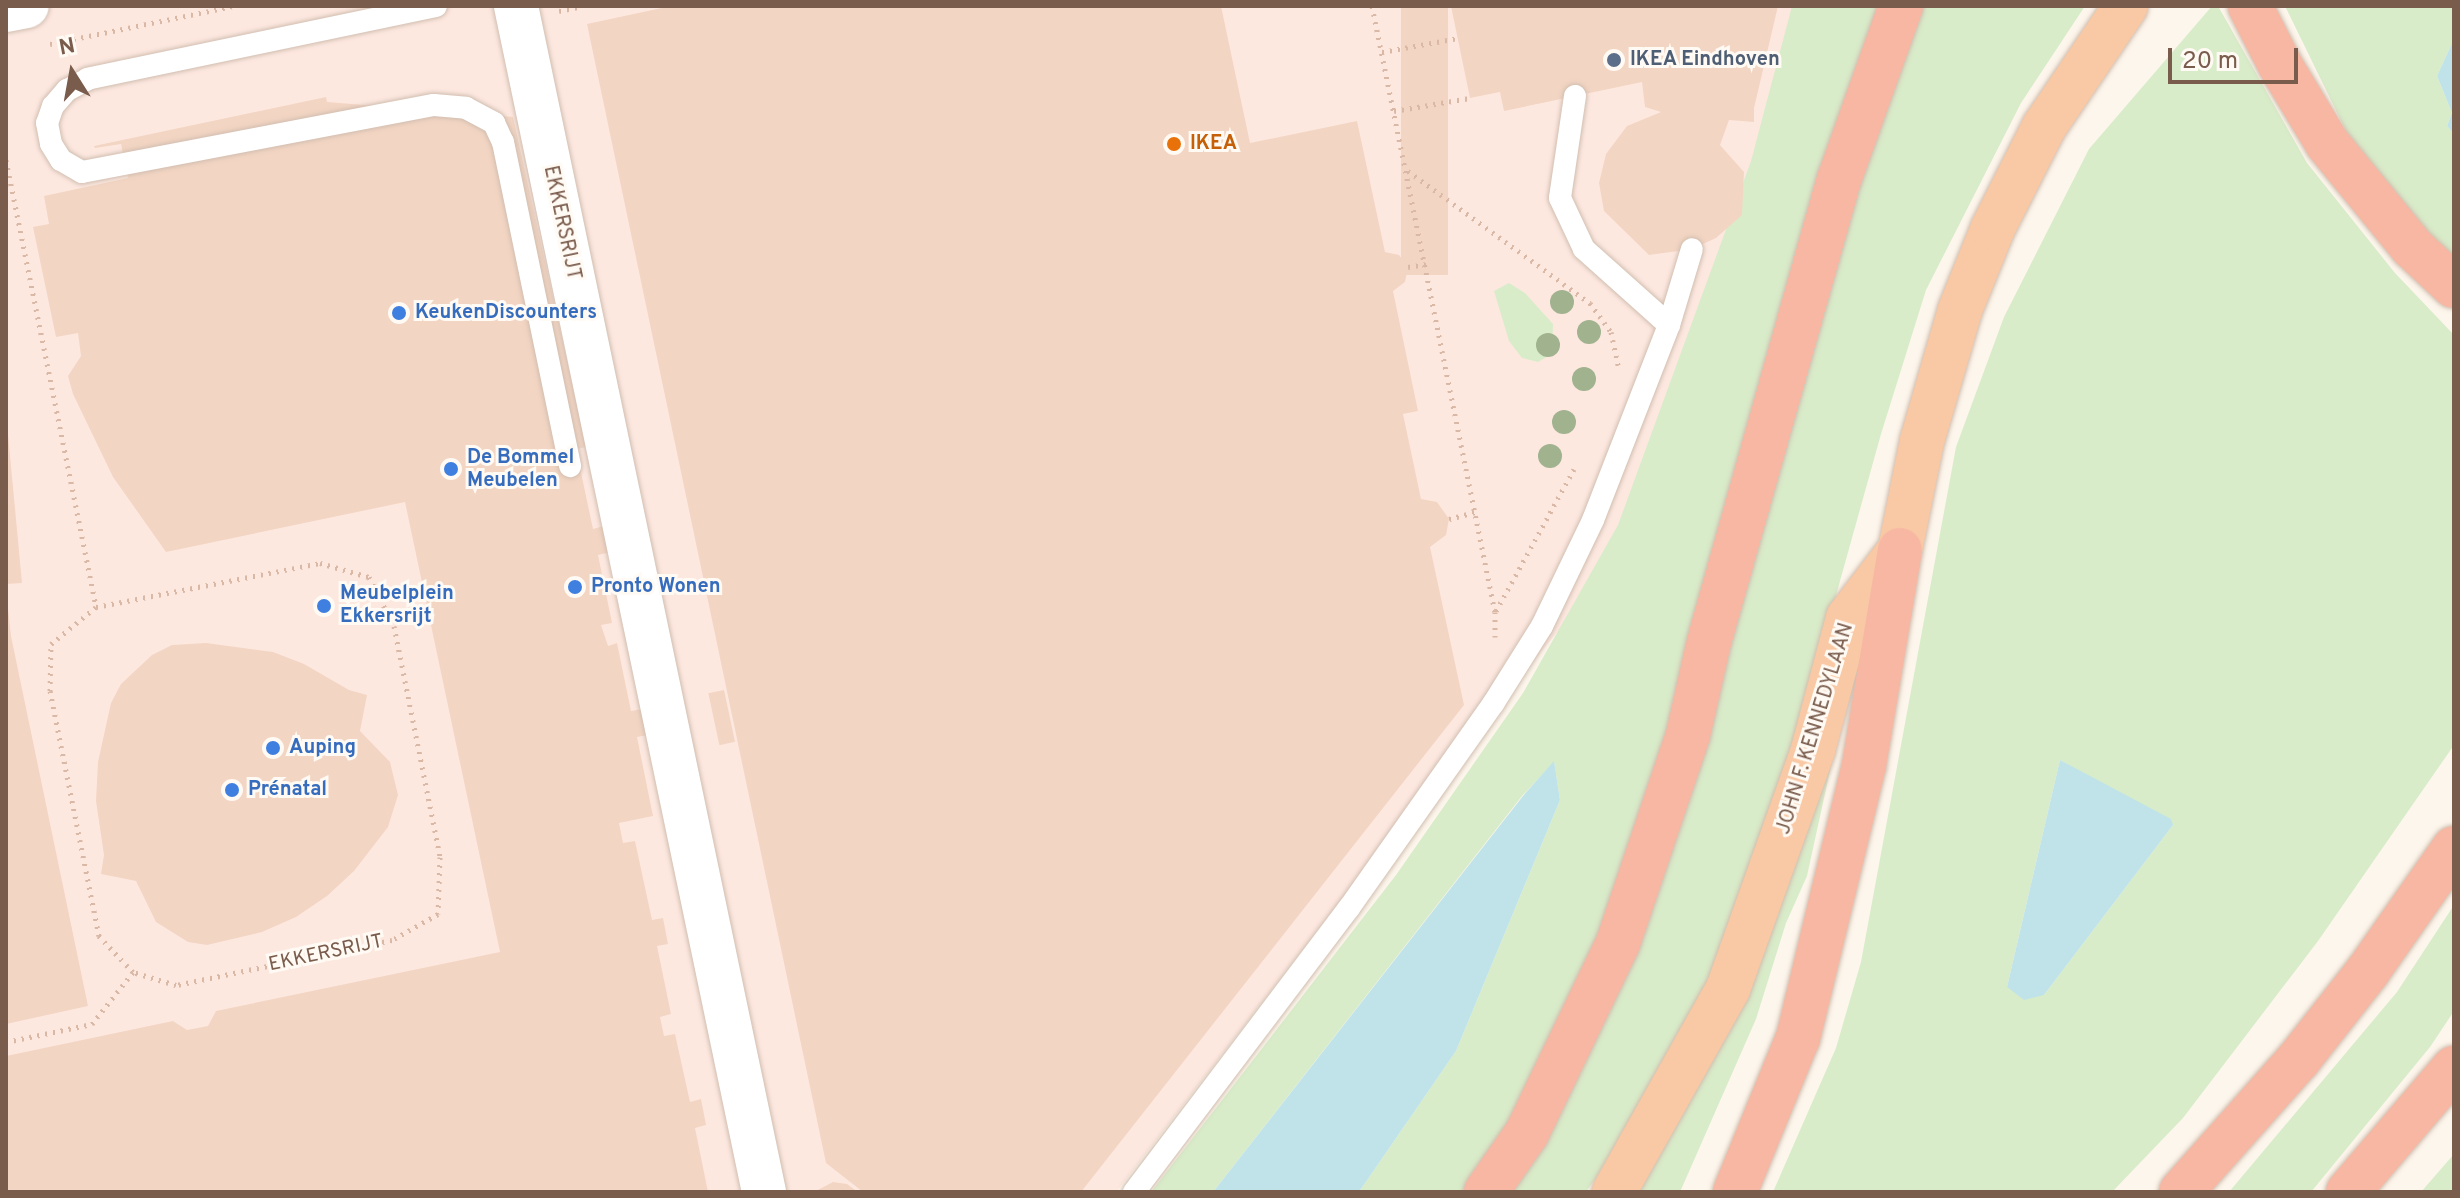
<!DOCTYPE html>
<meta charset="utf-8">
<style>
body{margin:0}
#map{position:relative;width:2460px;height:1198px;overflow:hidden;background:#fdf6ec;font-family:Overpass,sans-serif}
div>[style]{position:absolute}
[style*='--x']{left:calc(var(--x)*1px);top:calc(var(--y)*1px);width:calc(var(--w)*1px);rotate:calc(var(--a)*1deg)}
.commercial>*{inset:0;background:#fde8e0}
.green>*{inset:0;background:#d8ecc9}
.water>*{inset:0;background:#bfe3e8}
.building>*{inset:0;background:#f3d5c3;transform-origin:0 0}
.path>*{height:5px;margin-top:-2.5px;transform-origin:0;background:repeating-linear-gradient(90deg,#d9b8a5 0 2px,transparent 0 8px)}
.roads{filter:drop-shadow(0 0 2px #d1beb0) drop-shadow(0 0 2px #d1beb0)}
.service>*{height:22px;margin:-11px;padding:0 11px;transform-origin:11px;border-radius:11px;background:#fff}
.minor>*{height:44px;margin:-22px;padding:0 22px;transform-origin:22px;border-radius:22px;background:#fff}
.trunk>*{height:44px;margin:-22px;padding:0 22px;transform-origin:22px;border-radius:22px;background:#f9c8a4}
.motorway>*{height:44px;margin:-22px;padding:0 22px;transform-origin:22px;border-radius:22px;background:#f7b7a3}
.trees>*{width:24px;height:24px;margin:-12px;border-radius:50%;background:#a0b28e}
.dots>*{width:22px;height:22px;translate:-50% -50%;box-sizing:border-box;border:4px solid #fffaf3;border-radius:50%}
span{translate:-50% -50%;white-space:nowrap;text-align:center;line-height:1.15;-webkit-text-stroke:6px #fffaf3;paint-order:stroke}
.service-label{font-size:20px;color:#4e5e75;font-weight:700}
.left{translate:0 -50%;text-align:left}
.food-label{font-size:20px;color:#c56008;font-weight:700}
.street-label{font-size:20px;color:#7a5c4d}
.shop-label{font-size:20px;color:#366cbe;font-weight:700}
.frame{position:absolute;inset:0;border:8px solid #7a5c4d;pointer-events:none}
.north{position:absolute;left:32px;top:32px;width:80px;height:80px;-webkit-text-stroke:6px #fffaf3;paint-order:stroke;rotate:349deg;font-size:22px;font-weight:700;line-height:32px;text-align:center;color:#7a5c4d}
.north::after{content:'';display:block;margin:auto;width:28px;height:36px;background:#7a5c4d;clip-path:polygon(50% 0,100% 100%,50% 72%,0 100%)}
.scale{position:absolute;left:2168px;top:48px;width:130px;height:36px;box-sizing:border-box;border:4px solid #7a5c4d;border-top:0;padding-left:10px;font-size:24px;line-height:28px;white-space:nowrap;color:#7a5c4d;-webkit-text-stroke:6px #fffaf3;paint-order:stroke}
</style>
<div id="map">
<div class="commercial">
<div style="clip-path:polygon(6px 6px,1824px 6px,1740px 410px,1399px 825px,1116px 1192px,6px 1192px)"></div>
</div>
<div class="green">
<div style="clip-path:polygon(1792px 6px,1887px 6px,1609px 924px,1523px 1115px,1469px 1192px,1359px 1192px,1456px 1051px,1560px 800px,1554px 762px,1522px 796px,1213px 1192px,1151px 1192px,1396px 875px,1523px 693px,1618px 525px,1751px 161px)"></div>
<div style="clip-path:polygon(1914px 6px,2085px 6px,2021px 103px,1926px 290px,1881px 434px,1794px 746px,1706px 985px,1607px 1163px,1586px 1192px,1500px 1192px,1726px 633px)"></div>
<div style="clip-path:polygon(evenodd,2212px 6px,2218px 6px,2307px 163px,2395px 273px,2454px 335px,2454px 745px,2318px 941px,2183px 1118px,2112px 1192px,1773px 1192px,1836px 1048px,1861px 962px,1956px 447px,2004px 317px,2089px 149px,2212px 6px,2060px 760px,2173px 825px,2044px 995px,2007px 987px,2060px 760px)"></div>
<div style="clip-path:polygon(2285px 6px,2454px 6px,2454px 39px,2437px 76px,2452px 113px,2447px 126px,2454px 134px,2454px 258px,2425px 232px,2346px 131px)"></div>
<div style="clip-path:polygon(1509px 283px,1525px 293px,1553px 324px,1552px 354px,1538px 362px,1522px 358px,1509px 341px,1494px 291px)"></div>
<div style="clip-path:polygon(1868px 597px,1807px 876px,1786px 923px,1756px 1019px,1680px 1192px,1635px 1192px)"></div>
<div style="clip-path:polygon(2454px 905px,2454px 1011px,2430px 1047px,2311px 1192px,2229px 1192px,2397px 992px)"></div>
<div style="clip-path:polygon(2454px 1154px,2454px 1192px,2421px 1192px)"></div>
</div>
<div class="water">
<div style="clip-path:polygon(2454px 39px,2454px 134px,2447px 126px,2452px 113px,2437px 76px)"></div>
<div style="clip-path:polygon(2060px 760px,2171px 819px,2173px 825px,2044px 995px,2024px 1000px,2007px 987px)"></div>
<div style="clip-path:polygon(1554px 761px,1560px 800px,1456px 1051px,1359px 1192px,1213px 1192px,1523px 796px)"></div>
</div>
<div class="building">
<div style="clip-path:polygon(671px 6px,1221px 6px,1250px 143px,1357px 121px,1385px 252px,1399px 255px,1408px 267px,1405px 282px,1393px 291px,1418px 411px,1403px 414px,1421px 499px,1437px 502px,1449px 519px,1446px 535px,1430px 547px,1464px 705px,1081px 1192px,863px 1192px,826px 1163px,587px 24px)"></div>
<div style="left:1401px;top:6px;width:47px;height:269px"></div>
<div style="clip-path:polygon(1451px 6px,1778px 6px,1754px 108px,1754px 122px,1729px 120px,1720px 145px,1744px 172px,1742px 215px,1716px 238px,1692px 249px,1649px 255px,1604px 211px,1599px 183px,1606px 154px,1627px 126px,1661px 112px,1645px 107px,1642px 82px,1504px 111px,1500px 92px,1470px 98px)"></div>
<div style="clip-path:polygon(326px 97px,327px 102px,513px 117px,586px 447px,576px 449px,593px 529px,604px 526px,610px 552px,598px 555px,612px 623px,601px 625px,608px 646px,617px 643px,631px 711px,642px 709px,648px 735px,637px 737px,653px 816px,619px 823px,623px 843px,635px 841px,652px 920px,663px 918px,668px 944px,657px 946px,671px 1014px,660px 1017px,664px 1036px,675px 1034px,690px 1102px,701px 1099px,706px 1125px,695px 1128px,708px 1192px,6px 1192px,6px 1056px,173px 1021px,187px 1030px,208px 1026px,216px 1011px,500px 952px,405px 502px,166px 552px,113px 477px,73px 394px,68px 376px,81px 356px,78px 333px,56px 337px,33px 227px,49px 224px,44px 196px,128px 178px,121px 144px,95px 148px,94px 146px)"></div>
<div style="clip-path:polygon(6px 413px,22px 583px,6px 584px)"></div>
<div style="clip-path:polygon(8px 608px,11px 636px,88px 1006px,6px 1024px)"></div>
<div style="clip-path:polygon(206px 643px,273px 652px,304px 664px,349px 690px,367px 695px,360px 731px,390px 762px,398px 795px,388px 827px,354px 871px,327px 896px,296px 917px,262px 932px,207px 945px,188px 942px,156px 922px,136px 881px,101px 874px,104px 855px,96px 801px,98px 762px,111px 703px,121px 684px,152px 655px,172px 645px)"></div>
<div style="left:724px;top:690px;width:53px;height:16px;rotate:78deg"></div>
<div style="clip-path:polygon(833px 1182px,847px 1184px,858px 1192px,814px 1192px)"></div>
</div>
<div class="path">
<div style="--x:1372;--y:6;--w:618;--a:78.53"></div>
<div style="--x:1495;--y:612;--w:25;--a:90"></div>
<div style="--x:559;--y:11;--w:24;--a:-12"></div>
<div style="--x:50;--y:44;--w:188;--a:-11.7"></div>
<div style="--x:1382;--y:52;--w:77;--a:-10.4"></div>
<div style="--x:1394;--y:111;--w:77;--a:-9.7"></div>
<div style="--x:6;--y:160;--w:456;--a:78.6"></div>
<div style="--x:1408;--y:171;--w:225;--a:36"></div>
<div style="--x:1590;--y:303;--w:36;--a:54"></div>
<div style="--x:1611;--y:332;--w:34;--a:78"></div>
<div style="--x:1408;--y:267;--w:19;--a:-9"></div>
<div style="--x:1449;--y:519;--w:28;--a:-15"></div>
<div style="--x:320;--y:563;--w:51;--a:15.9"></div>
<div style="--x:369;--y:577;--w:55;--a:63"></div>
<div style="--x:394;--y:626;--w:236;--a:78.7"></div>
<div style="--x:440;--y:857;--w:57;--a:92"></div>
<div style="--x:438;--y:914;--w:53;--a:150.5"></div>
<div style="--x:392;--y:940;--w:221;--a:168.2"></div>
<div style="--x:176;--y:985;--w:45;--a:-163.2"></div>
<div style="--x:133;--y:972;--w:50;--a:-133.4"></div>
<div style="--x:99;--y:936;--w:250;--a:-101.3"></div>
<div style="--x:50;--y:691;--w:47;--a:-88.8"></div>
<div style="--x:51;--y:644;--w:58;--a:-39.4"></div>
<div style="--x:96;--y:607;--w:228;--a:-11.1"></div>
<div style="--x:1496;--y:611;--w:162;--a:-61.2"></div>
<div style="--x:6;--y:1042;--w:88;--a:-11.8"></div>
<div style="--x:92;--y:1024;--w:66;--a:-51.7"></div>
</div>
<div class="roads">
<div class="service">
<div style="--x:436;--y:6;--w:356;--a:168.2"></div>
<div style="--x:88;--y:79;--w:24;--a:152"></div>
<div style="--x:67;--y:90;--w:21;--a:131"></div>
<div style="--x:53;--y:106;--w:18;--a:109"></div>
<div style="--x:47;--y:123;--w:21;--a:79"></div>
<div style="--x:51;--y:144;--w:19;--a:58"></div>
<div style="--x:61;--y:160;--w:24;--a:30"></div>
<div style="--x:82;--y:172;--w:358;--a:-10.8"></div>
<div style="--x:434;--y:105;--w:32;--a:5"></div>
<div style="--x:466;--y:108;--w:32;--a:28"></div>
<div style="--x:494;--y:123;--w:21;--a:65"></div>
<div style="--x:503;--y:142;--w:331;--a:78.3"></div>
<div style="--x:1575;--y:96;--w:103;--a:98.4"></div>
<div style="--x:1560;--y:198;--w:56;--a:64.8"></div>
<div style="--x:1584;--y:249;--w:114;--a:41.8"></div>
<div style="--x:1134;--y:1192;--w:356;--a:-52.9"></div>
<div style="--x:1349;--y:908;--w:250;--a:-54.8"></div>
<div style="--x:1493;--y:704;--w:92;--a:-57.9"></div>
<div style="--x:1542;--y:626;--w:118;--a:-64.3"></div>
<div style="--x:1593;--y:520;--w:209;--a:-68.7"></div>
<div style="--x:1669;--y:325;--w:79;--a:-73.2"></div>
</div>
<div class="minor">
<div style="--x:516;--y:6;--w:1212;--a:78.19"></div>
<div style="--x:6;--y:10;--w:21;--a:-11"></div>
</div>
<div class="trunk">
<div style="--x:1614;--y:1192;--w:233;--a:-60.7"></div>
<div style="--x:1728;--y:989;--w:254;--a:-70.4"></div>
<div style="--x:1813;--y:750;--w:137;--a:-75.1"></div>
<div style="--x:1848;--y:618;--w:86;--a:-52.6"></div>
<div style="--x:1900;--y:550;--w:111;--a:-78.6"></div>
<div style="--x:1922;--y:441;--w:136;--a:-73.8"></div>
<div style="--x:1960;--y:310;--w:88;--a:-68.1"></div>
<div style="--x:1993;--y:228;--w:113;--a:-63.2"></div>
<div style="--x:2044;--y:127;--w:146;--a:-55.9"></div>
</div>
<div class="motorway">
<div style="--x:2250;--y:6;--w:66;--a:63"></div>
<div style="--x:2280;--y:65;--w:91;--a:58.9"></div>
<div style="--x:2327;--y:143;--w:134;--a:50.7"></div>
<div style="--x:2412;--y:247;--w:57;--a:42.9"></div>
<div style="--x:1486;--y:1192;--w:72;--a:-55.2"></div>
<div style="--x:1527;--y:1133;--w:211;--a:-64.4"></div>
<div style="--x:1618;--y:943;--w:219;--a:-71.4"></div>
<div style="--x:1688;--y:735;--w:95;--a:-77.3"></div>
<div style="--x:1709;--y:642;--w:480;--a:-74.3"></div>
<div style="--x:1839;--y:180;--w:185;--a:-70.4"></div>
<div style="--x:1735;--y:1192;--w:166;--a:-67.8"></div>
<div style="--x:1798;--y:1038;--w:281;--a:-76.4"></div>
<div style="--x:1864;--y:765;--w:218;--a:-80.5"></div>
<div style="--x:2181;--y:1192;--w:178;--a:-48.4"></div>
<div style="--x:2299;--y:1059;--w:112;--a:-51.9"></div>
<div style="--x:2368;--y:971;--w:150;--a:-55"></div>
<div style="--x:2348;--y:1192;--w:163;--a:-49.5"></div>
</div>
</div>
<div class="trees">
<div style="left:1562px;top:302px"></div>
<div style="left:1589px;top:332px"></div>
<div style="left:1548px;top:345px"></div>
<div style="left:1584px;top:379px"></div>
<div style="left:1564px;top:422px"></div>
<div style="left:1550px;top:456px"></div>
</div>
<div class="dots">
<div style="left:1614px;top:60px;background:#5c6f8a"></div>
<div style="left:1174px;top:144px;background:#e8710a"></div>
<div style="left:399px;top:313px;background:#3f7fe0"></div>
<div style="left:451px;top:469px;background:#3f7fe0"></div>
<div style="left:575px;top:587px;background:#3f7fe0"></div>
<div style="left:324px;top:606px;background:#3f7fe0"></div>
<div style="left:273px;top:748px;background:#3f7fe0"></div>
<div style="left:232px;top:790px;background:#3f7fe0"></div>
</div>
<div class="service-label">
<span class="left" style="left:1630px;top:60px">IKEA Eindhoven</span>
</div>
<div class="food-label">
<span class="left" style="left:1190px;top:144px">IKEA</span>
</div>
<div class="street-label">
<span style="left:561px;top:223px;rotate:78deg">EKKERSRIJT</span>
<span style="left:1816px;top:729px;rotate:-73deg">JOHN F. KENNEDYLAAN</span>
<span style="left:326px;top:954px;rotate:-12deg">EKKERSRIJT</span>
</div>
<div class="shop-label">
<span class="left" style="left:415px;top:313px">KeukenDiscounters</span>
<span class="left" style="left:467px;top:470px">De Bommel<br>Meubelen</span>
<span class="left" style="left:591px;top:587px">Pronto Wonen</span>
<span class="left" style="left:340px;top:606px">Meubelplein<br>Ekkersrijt</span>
<span class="left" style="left:289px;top:748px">Auping</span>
<span class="left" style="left:248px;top:790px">Prénatal</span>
</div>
<div class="frame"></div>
<div class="north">N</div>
<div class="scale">20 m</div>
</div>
